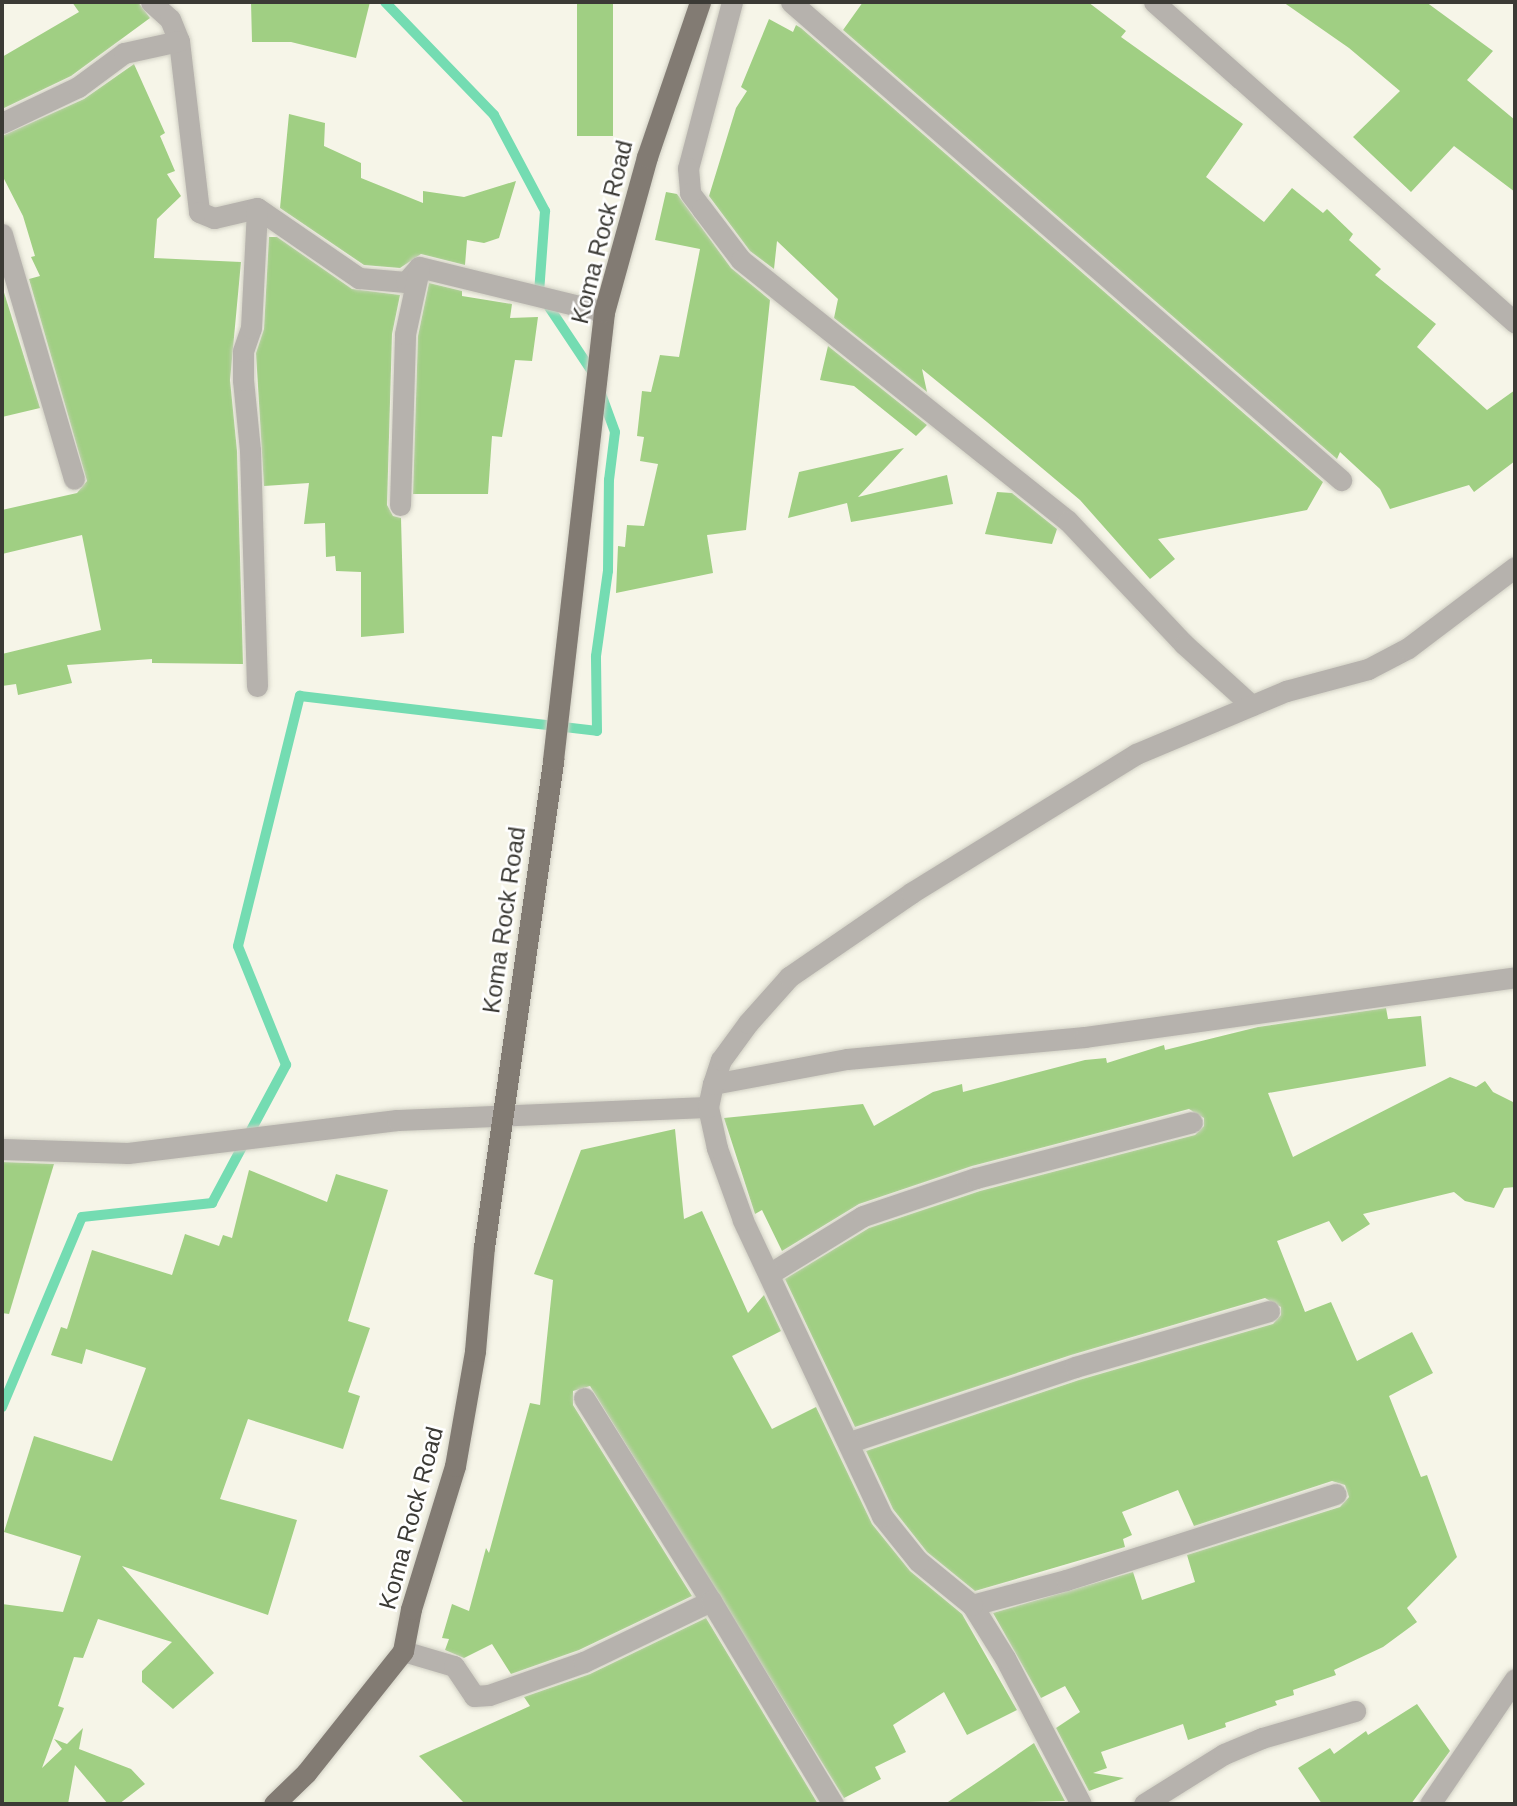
<!DOCTYPE html>
<style>
body{margin:0}
#map{position:relative;width:1517px;height:1806px;overflow:hidden;background:#f6f5e8;font-family:Helvetica,sans-serif}
div>[style]{position:absolute}
[style*='--x']{left:calc(var(--x)*1px);top:calc(var(--y)*1px);width:calc(var(--w)*1px);rotate:calc(var(--a)*1deg)}
.stream>*{height:10px;margin:-5px;padding:0 5px;transform-origin:5px;border-radius:5px;background:#74dcb2}
.building>*{inset:0;background:#a0cf83;transform-origin:0 0}
.roads{filter:drop-shadow(0 0 2px #d1d0c4) drop-shadow(0 0 2px #d1d0c4)}
.minor>*{height:21px;margin:-10.5px;padding:0 10.5px;transform-origin:10.5px;border-radius:10.5px;background:#b6b2ad}
.major>*{height:21px;margin:-10.5px;padding:0 10.5px;transform-origin:10.5px;border-radius:10.5px;background:#827b73}
span{translate:-50% -50%;white-space:nowrap;text-align:center;line-height:1.15;-webkit-text-stroke:5px #fff;paint-order:stroke}
.street-label{font-size:24px;color:#3b3a35}
.frame{position:absolute;inset:0;border:4px solid #3b3a35;pointer-events:none}
</style>
<div id="map">
<div class="stream">
<div style="--x:385;--y:2;--w:157;--a:46"></div>
<div style="--x:494;--y:115;--w:109;--a:62"></div>
<div style="--x:545;--y:211;--w:81;--a:94.2"></div>
<div style="--x:539;--y:292;--w:97;--a:56.3"></div>
<div style="--x:2;--y:1407;--w:206;--a:-67.2"></div>
<div style="--x:82;--y:1217;--w:131;--a:-6.1"></div>
<div style="--x:212;--y:1203;--w:157;--a:-61.8"></div>
<div style="--x:286;--y:1065;--w:128;--a:-112"></div>
<div style="--x:238;--y:946;--w:258;--a:-76.1"></div>
<div style="--x:300;--y:696;--w:299;--a:6.7"></div>
<div style="--x:597;--y:731;--w:75;--a:-90.8"></div>
<div style="--x:596;--y:656;--w:86;--a:-82"></div>
<div style="--x:608;--y:571;--w:91;--a:-89.4"></div>
<div style="--x:609;--y:480;--w:48;--a:-82.9"></div>
<div style="--x:615;--y:432;--w:44;--a:-110.1"></div>
</div>
<div class="building">
<div style="clip-path:polygon(72px 2px,138px 2px,150px 18px,71px 76px,2px 109px,2px 57px,79px 12px)"></div>
<div style="clip-path:polygon(251px 2px,370px 2px,356px 58px,291px 42px,252px 42px)"></div>
<div style="left:577px;top:2px;width:36px;height:134px"></div>
<div style="clip-path:polygon(863px 2px,1088px 2px,1126px 31px,1121px 37px,1243px 124px,1206px 177px,1264px 222px,1292px 188px,1323px 213px,1327px 209px,1353px 234px,1349px 240px,1381px 269px,1375px 275px,1436px 324px,1417px 347px,1487px 410px,1515px 390px,1515px 461px,1474px 492px,1469px 485px,1390px 509px,1380px 489px,1340px 452px,1337px 459px,843px 30px)"></div>
<div style="clip-path:polygon(1283px 2px,1426px 2px,1493px 51px,1467px 80px,1515px 120px,1515px 192px,1454px 146px,1411px 192px,1353px 137px,1400px 91px,1349px 48px)"></div>
<div style="clip-path:polygon(769px 19px,793px 32px,796px 25px,801px 28px,1323px 482px,1307px 510px,1158px 539px,1175px 559px,1150px 579px,1080px 500px,987px 422px,922px 369px,927px 392px,834px 318px,838px 299px,777px 241px,774px 269px,750px 251px,709px 196px,736px 108px,747px 91px,741px 87px)"></div>
<div style="clip-path:polygon(134px 64px,165px 133px,160px 136px,175px 171px,167px 174px,181px 196px,157px 219px,154px 258px,241px 262px,230px 380px,237px 451px,243px 664px,152px 663px,152px 659px,67px 665px,72px 683px,18px 695px,16px 684px,2px 686px,2px 654px,101px 630px,82px 535px,2px 554px,2px 510px,77px 493px,87px 481px,29px 279px,40px 276px,31px 257px,35px 256px,23px 216px,2px 175px,2px 136px,84px 99px)"></div>
<div style="clip-path:polygon(289px 114px,325px 123px,324px 146px,361px 163px,361px 178px,423px 203px,423px 191px,464px 197px,516px 181px,499px 238px,484px 243px,467px 240px,465px 265px,421px 254px,400px 268px,364px 265px,280px 208px)"></div>
<div style="clip-path:polygon(666px 192px,677px 194px,731px 268px,770px 300px,746px 530px,707px 535px,713px 573px,616px 593px,618px 546px,625px 547px,627px 525px,644px 526px,658px 464px,640px 461px,644px 437px,637px 436px,642px 391px,651px 392px,660px 355px,679px 357px,700px 249px,655px 240px)"></div>
<div style="clip-path:polygon(269px 237px,277px 237px,352px 289px,400px 295px,392px 334px,387px 505px,393px 516px,401px 518px,404px 633px,361px 637px,361px 572px,336px 571px,335px 556px,326px 557px,325px 523px,304px 524px,309px 483px,264px 486px,256px 353px,264px 329px)"></div>
<div style="clip-path:polygon(429px 283px,462px 291px,462px 296px,512px 304px,510px 318px,538px 317px,532px 361px,515px 360px,502px 437px,492px 436px,488px 494px,413px 494px,418px 336px)"></div>
<div style="clip-path:polygon(2px 286px,40px 408px,2px 417px)"></div>
<div style="clip-path:polygon(828px 346px,927px 425px,916px 436px,854px 386px,820px 380px)"></div>
<div style="clip-path:polygon(904px 448px,858px 497px,947px 475px,953px 504px,851px 522px,847px 503px,788px 518px,799px 472px)"></div>
<div style="clip-path:polygon(997px 492px,1012px 493px,1057px 529px,1052px 544px,985px 534px)"></div>
<div style="clip-path:polygon(1386px 1008px,1388px 1019px,1421px 1016px,1426px 1066px,1268px 1093px,1293px 1157px,1450px 1077px,1476px 1087px,1485px 1081px,1493px 1092px,1515px 1103px,1515px 1187px,1504px 1188px,1494px 1208px,1465px 1201px,1454px 1192px,1363px 1214px,1370px 1224px,1342px 1242px,1329px 1221px,1277px 1241px,1305px 1312px,1331px 1302px,1357px 1361px,1412px 1332px,1433px 1373px,1389px 1396px,1421px 1477px,1427px 1475px,1457px 1557px,1407px 1608px,1417px 1622px,1383px 1647px,1334px 1670px,1336px 1675px,1293px 1690px,1294px 1695px,1275px 1701px,1277px 1705px,1225px 1723px,1226px 1727px,1188px 1740px,1183px 1724px,1101px 1752px,1107px 1768px,1093px 1773px,1124px 1778px,1089px 1791px,1056px 1728px,1080px 1712px,1065px 1686px,1041px 1698px,993px 1613px,1133px 1572px,1142px 1600px,1195px 1582px,1187px 1555px,1340px 1507px,1349px 1497px,1345px 1485px,1332px 1481px,1194px 1526px,1178px 1490px,1122px 1512px,1132px 1535px,1123px 1539px,1125px 1547px,975px 1591px,927px 1552px,893px 1509px,866px 1451px,1079px 1380px,1273px 1324px,1281px 1315px,1281px 1307px,1265px 1298px,1071px 1355px,855px 1427px,785px 1279px,869px 1228px,980px 1191px,1195px 1135px,1204px 1126px,1204px 1118px,1189px 1109px,972px 1166px,859px 1204px,782px 1251px,762px 1210px,755px 1214px,724px 1118px,863px 1104px,874px 1126px,933px 1092px,962px 1084px,963px 1092px,1085px 1060px,1106px 1058px,1107px 1063px,1164px 1045px,1165px 1050px,1258px 1027px)"></div>
<div style="clip-path:polygon(675px 1129px,684px 1219px,702px 1211px,748px 1313px,764px 1295px,781px 1331px,732px 1356px,772px 1429px,816px 1407px,872px 1524px,910px 1571px,962px 1614px,1017px 1710px,967px 1735px,944px 1692px,893px 1725px,906px 1752px,875px 1767px,881px 1779px,844px 1798px,590px 1386px,573px 1391px,573px 1405px,692px 1596px,579px 1650px,511px 1674px,492px 1644px,464px 1658px,445px 1650px,449px 1639px,442px 1638px,452px 1604px,469px 1611px,486px 1548px,489px 1553px,530px 1403px,540px 1405px,553px 1280px,534px 1274px,581px 1150px)"></div>
<div style="clip-path:polygon(2px 1162px,54px 1164px,9px 1314px,2px 1313px)"></div>
<div style="clip-path:polygon(249px 1170px,327px 1202px,336px 1174px,388px 1190px,348px 1321px,370px 1328px,348px 1392px,360px 1396px,343px 1449px,248px 1419px,220px 1499px,297px 1520px,268px 1615px,122px 1566px,214px 1673px,173px 1709px,142px 1682px,142px 1671px,172px 1642px,98px 1619px,83px 1658px,74px 1657px,58px 1706px,64px 1708px,42px 1768px,62px 1749px,54px 1739px,67px 1744px,83px 1728px,79px 1749px,131px 1769px,145px 1784px,119px 1804px,108px 1804px,75px 1765px,68px 1804px,2px 1804px,2px 1604px,63px 1612px,81px 1556px,4px 1532px,34px 1436px,112px 1461px,146px 1368px,86px 1349px,82px 1364px,51px 1355px,61px 1327px,67px 1329px,92px 1250px,172px 1275px,185px 1234px,219px 1246px,223px 1235px,232px 1238px)"></div>
<div style="clip-path:polygon(706px 1618px,818px 1804px,465px 1804px,419px 1756px,530px 1706px,524px 1697px,590px 1674px)"></div>
<div style="clip-path:polygon(1417px 1704px,1450px 1751px,1411px 1804px,1322px 1804px,1298px 1768px,1330px 1748px,1334px 1754px,1366px 1731px,1368px 1735px)"></div>
<div style="clip-path:polygon(1034px 1743px,1065px 1801px,945px 1804px,994px 1771px)"></div>
</div>
<div class="roads">
<div class="minor">
<div style="--x:151;--y:2;--w:25;--a:42"></div>
<div style="--x:170;--y:19;--w:24;--a:68"></div>
<div style="--x:179;--y:41;--w:172;--a:83.3"></div>
<div style="--x:199;--y:212;--w:16;--a:22"></div>
<div style="--x:214;--y:218;--w:44;--a:-13.1"></div>
<div style="--x:257;--y:208;--w:124;--a:34.5"></div>
<div style="--x:359;--y:278;--w:47;--a:4.9"></div>
<div style="--x:406;--y:282;--w:20;--a:-49"></div>
<div style="--x:419;--y:267;--w:190;--a:13.7"></div>
<div style="--x:732;--y:2;--w:172;--a:104.8"></div>
<div style="--x:688;--y:168;--w:25;--a:85"></div>
<div style="--x:690;--y:193;--w:20;--a:53"></div>
<div style="--x:702;--y:209;--w:64;--a:52.6"></div>
<div style="--x:741;--y:260;--w:418;--a:38.6"></div>
<div style="--x:1068;--y:521;--w:169;--a:46.7"></div>
<div style="--x:1184;--y:644;--w:91;--a:42.3"></div>
<div style="--x:791;--y:2;--w:729;--a:40.99"></div>
<div style="--x:1154;--y:2;--w:483;--a:41.6"></div>
<div style="--x:2;--y:123;--w:84;--a:-25.3"></div>
<div style="--x:78;--y:87;--w:57;--a:-36.5"></div>
<div style="--x:124;--y:53;--w:56;--a:-12.3"></div>
<div style="--x:2;--y:234;--w:255;--a:73.6"></div>
<div style="--x:400;--y:505;--w:171;--a:-88.3"></div>
<div style="--x:405;--y:334;--w:66;--a:-77.8"></div>
<div style="--x:257;--y:686;--w:236;--a:-91.7"></div>
<div style="--x:250;--y:450;--w:70;--a:-95.7"></div>
<div style="--x:243;--y:380;--w:29;--a:-90"></div>
<div style="--x:243;--y:351;--w:24;--a:-71"></div>
<div style="--x:251;--y:328;--w:120;--a:-87.1"></div>
<div style="--x:713;--y:1084;--w:136;--a:-10.6"></div>
<div style="--x:847;--y:1059;--w:239;--a:-5.3"></div>
<div style="--x:1085;--y:1037;--w:434;--a:-7.9"></div>
<div style="--x:2;--y:1149;--w:126;--a:1.8"></div>
<div style="--x:128;--y:1153;--w:271;--a:-7"></div>
<div style="--x:397;--y:1120;--w:311;--a:-2.4"></div>
<div style="--x:769;--y:1274;--w:110;--a:-31.7"></div>
<div style="--x:863;--y:1216;--w:119;--a:-18.6"></div>
<div style="--x:976;--y:1178;--w:223;--a:-14.5"></div>
<div style="--x:584;--y:1398;--w:239;--a:58"></div>
<div style="--x:850;--y:1442;--w:237;--a:-18.4"></div>
<div style="--x:1075;--y:1367;--w:202;--a:-16.1"></div>
<div style="--x:972;--y:1605;--w:97;--a:-14.9"></div>
<div style="--x:1066;--y:1580;--w:283;--a:-17.7"></div>
<div style="--x:403;--y:1651;--w:53;--a:16.4"></div>
<div style="--x:454;--y:1666;--w:36;--a:56"></div>
<div style="--x:474;--y:1696;--w:15;--a:-4"></div>
<div style="--x:489;--y:1695;--w:101;--a:-19.2"></div>
<div style="--x:584;--y:1662;--w:141;--a:-25.7"></div>
<div style="--x:711;--y:1601;--w:237;--a:59"></div>
<div style="--x:1081;--y:1804;--w:165;--a:-117.5"></div>
<div style="--x:1005;--y:1658;--w:62;--a:-121.9"></div>
<div style="--x:972;--y:1605;--w:70;--a:-140.8"></div>
<div style="--x:918;--y:1561;--w:58;--a:-128.7"></div>
<div style="--x:882;--y:1516;--w:327;--a:-115.2"></div>
<div style="--x:743;--y:1220;--w:77;--a:-109.9"></div>
<div style="--x:717;--y:1148;--w:42;--a:-102.4"></div>
<div style="--x:708;--y:1107;--w:24;--a:-78"></div>
<div style="--x:713;--y:1084;--w:25;--a:-72"></div>
<div style="--x:721;--y:1060;--w:46;--a:-53.9"></div>
<div style="--x:748;--y:1023;--w:62;--a:-48.3"></div>
<div style="--x:789;--y:977;--w:148;--a:-34.5"></div>
<div style="--x:911;--y:893;--w:264;--a:-31.7"></div>
<div style="--x:1136;--y:754;--w:163;--a:-22.8"></div>
<div style="--x:1286;--y:691;--w:85;--a:-15"></div>
<div style="--x:1368;--y:669;--w:45;--a:-27.7"></div>
<div style="--x:1408;--y:648;--w:134;--a:-37.1"></div>
<div style="--x:1144;--y:1804;--w:94;--a:-32"></div>
<div style="--x:1224;--y:1754;--w:41;--a:-22.8"></div>
<div style="--x:1262;--y:1738;--w:97;--a:-16.2"></div>
<div style="--x:1430;--y:1804;--w:151;--a:-55.8"></div>
</div>
<div class="major">
<div style="--x:274;--y:1804;--w:45;--a:-44.1"></div>
<div style="--x:306;--y:1773;--w:156;--a:-51.5"></div>
<div style="--x:403;--y:1651;--w:43;--a:-79.2"></div>
<div style="--x:411;--y:1609;--w:150;--a:-72.9"></div>
<div style="--x:455;--y:1466;--w:117;--a:-80.1"></div>
<div style="--x:475;--y:1351;--w:104;--a:-85.1"></div>
<div style="--x:484;--y:1247;--w:492;--a:-81.9"></div>
<div style="--x:553;--y:760;--w:451;--a:-83.5"></div>
<div style="--x:604;--y:312;--w:161;--a:-74.5"></div>
<div style="--x:647;--y:157;--w:164;--a:-71.1"></div>
</div>
</div>
<div class="street-label">
<span style="left:602px;top:232px;rotate:-76deg">Koma Rock Road</span>
<span style="left:504px;top:920px;rotate:-82deg">Koma Rock Road</span>
<span style="left:411px;top:1518px;rotate:-75deg">Koma Rock Road</span>
</div>
<div class="frame"></div>
</div>
